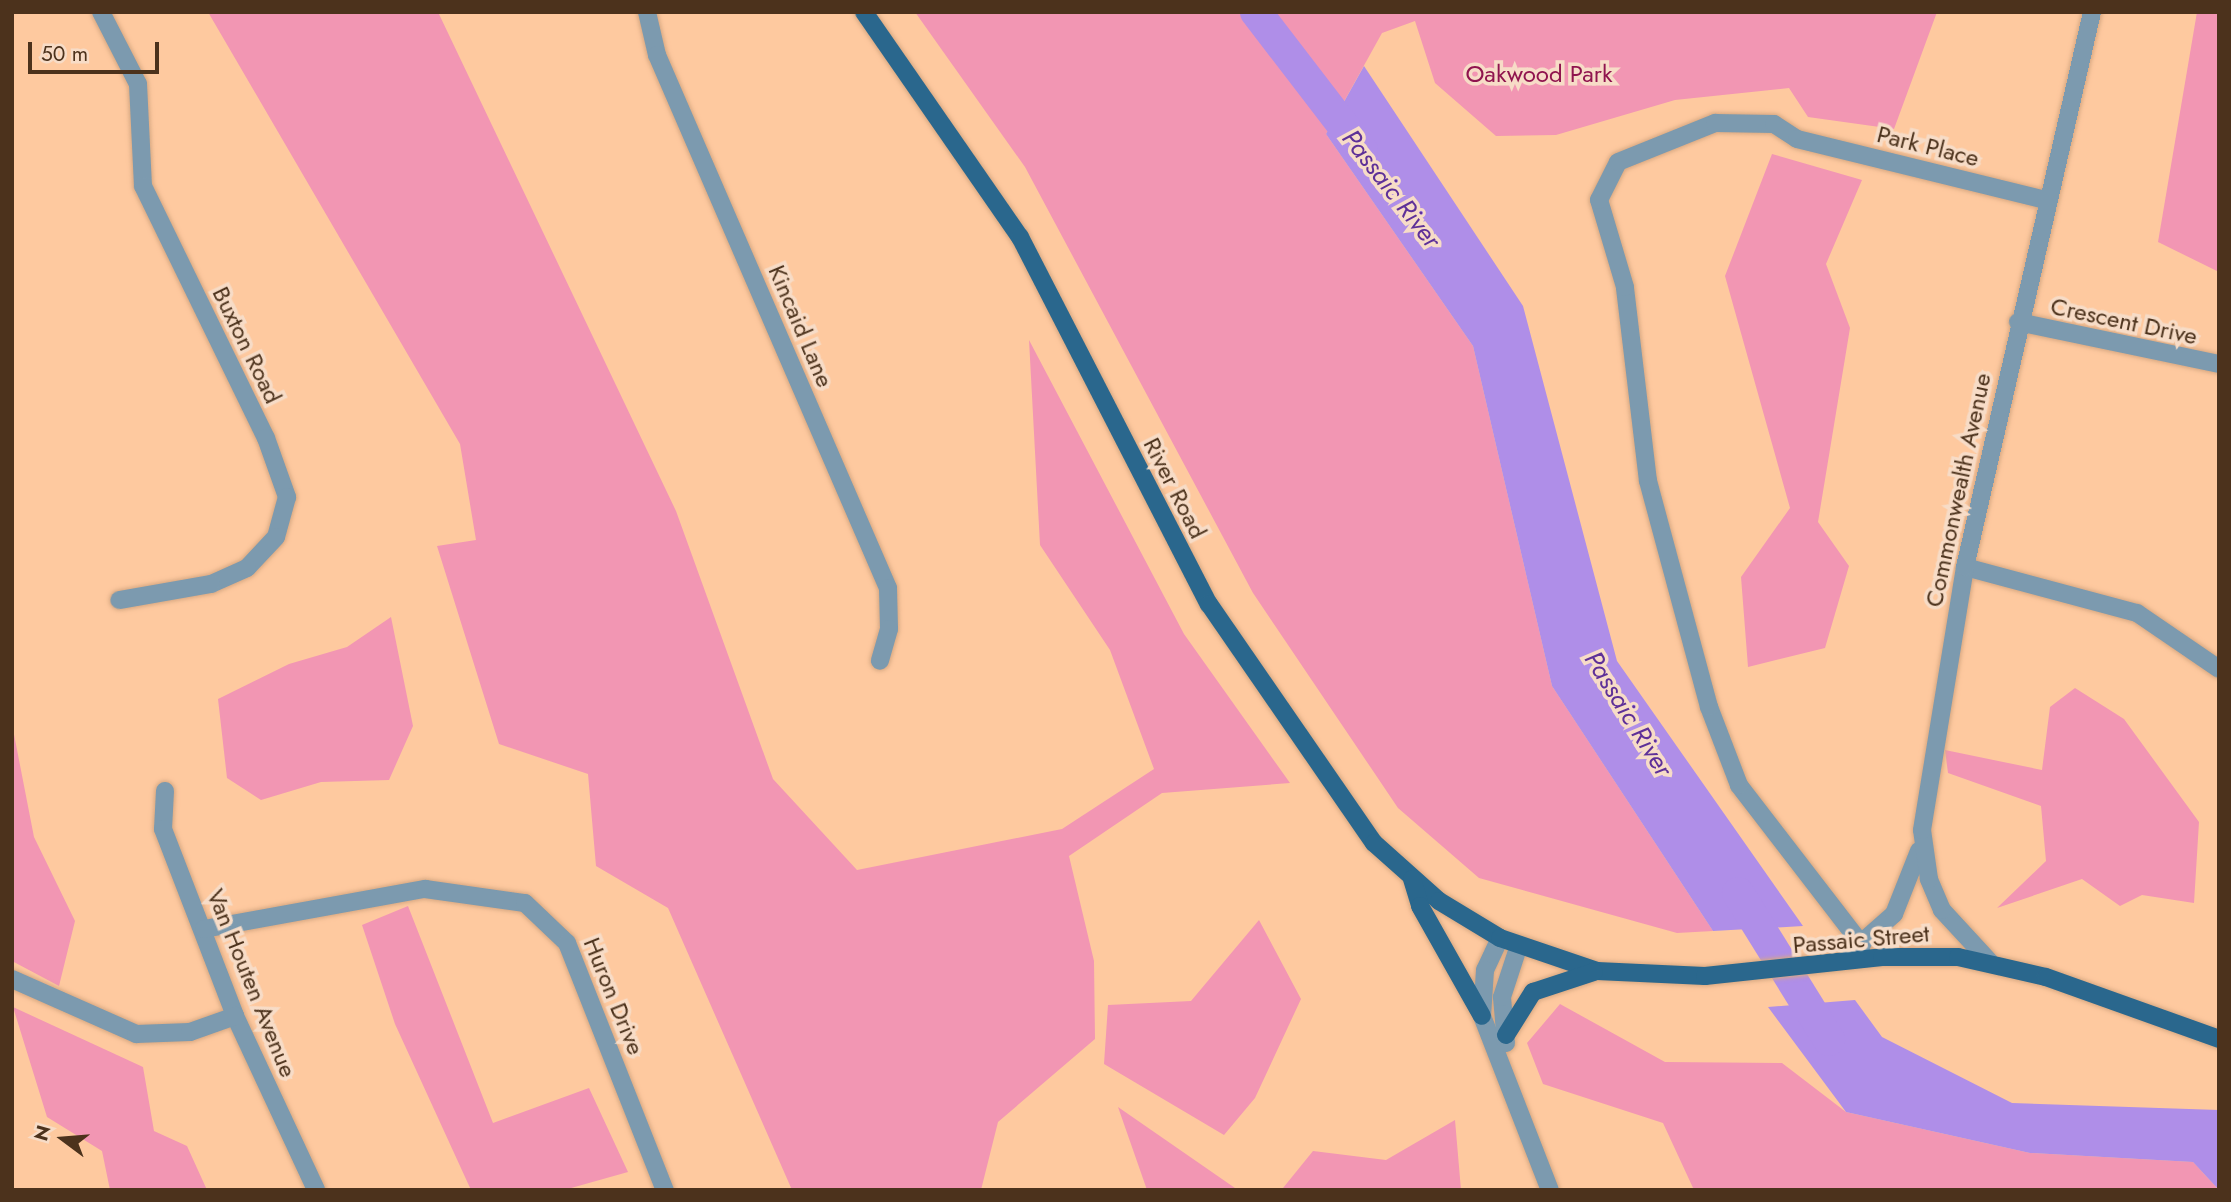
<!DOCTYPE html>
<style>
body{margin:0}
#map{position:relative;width:2231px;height:1202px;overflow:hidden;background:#fec99f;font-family:Jost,sans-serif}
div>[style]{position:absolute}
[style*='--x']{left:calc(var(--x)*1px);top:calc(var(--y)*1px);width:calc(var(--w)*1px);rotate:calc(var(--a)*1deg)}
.green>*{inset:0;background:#f296b3}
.water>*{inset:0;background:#af8ee8}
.river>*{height:32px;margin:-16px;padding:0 16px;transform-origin:16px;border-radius:16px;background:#af8ee8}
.roads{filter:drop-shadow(0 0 2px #d7a882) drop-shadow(0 0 2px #d7a882)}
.minor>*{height:18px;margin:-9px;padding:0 9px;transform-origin:9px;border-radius:9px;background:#7c9aaf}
.major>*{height:18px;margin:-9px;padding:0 9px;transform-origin:9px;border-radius:9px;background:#2a678d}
span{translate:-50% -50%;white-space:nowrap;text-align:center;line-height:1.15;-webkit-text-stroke:7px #f7dcc7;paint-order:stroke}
.park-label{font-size:24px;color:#90144e}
.street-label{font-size:24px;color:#4c321c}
.water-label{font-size:26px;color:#5e3098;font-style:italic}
.frame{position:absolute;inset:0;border:14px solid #4c321c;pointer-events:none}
.north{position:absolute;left:28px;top:1104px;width:70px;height:70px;-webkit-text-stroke:5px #f7dcc7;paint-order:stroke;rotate:286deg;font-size:19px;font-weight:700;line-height:28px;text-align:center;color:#4c321c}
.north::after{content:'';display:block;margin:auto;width:24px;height:32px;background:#4c321c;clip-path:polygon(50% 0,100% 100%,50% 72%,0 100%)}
.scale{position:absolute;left:28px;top:42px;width:131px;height:32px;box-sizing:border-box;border:4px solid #4c321c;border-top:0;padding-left:9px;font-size:21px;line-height:24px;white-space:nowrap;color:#4c321c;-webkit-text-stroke:5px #f7dcc7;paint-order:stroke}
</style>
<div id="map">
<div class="green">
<div style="clip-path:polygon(208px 12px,438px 12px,676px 511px,773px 779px,857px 870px,1062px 829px,1154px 769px,1110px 650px,1040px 545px,1029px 340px,1184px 634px,1290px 783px,1162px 793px,1069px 856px,1094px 961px,1095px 1039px,998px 1122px,981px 1190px,792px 1190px,668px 908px,596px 866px,588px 774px,499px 744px,437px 546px,476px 540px,460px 444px)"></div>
<div style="clip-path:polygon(915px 12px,1937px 12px,1894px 129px,1808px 117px,1789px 88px,1675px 100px,1556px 135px,1496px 136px,1435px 83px,1415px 21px,1382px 33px,1326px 134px,1473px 346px,1552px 686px,1713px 931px,1677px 933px,1479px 878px,1398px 808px,1253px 593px,1025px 167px)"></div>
<div style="clip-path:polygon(2197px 12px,2219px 12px,2219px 272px,2158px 242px)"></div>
<div style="clip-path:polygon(1772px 154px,1862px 180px,1826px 264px,1850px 328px,1818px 522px,1849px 566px,1825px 648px,1748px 667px,1741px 577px,1790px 508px,1725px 276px)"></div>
<div style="clip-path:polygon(391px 617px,413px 726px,389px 780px,321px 782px,261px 800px,227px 778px,218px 699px,289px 664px,347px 647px)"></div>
<div style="clip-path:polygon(2075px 688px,2124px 719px,2199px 822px,2194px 903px,2142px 895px,2120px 906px,2082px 879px,1997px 908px,2046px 861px,2041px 806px,1948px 773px,1945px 750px,2042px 770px,2050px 707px)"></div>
<div style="clip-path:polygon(12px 724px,34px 837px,75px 921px,59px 986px,12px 961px)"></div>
<div style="clip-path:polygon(408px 906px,493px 1123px,589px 1088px,628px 1172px,564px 1190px,471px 1190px,395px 1024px,362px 925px)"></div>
<div style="clip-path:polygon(1259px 920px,1301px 999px,1255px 1098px,1224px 1135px,1104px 1064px,1108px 1005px,1191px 1001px)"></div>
<div style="clip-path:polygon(1560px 1004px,1665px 1062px,1782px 1063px,1846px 1112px,2030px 1153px,2193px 1162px,2219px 1190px,1694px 1190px,1663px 1123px,1543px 1084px,1527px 1043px)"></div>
<div style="clip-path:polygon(13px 1007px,143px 1067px,154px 1131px,187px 1146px,207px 1190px,110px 1190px,102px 1151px,47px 1117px)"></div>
<div style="clip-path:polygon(1118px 1107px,1235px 1188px,1283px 1188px,1313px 1151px,1386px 1160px,1455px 1120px,1461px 1190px,1147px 1190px)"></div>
</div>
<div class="water">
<div style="clip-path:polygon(1364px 66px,1523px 306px,1617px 661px,1803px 926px,1713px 931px,1552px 686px,1473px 346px,1326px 134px)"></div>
<div style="clip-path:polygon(1855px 1000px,1882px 1037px,2012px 1103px,2219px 1110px,2219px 1190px,2193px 1162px,2030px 1153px,1846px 1112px,1768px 1007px)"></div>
</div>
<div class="river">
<div style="--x:1256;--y:12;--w:174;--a:52.5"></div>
<div style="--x:1738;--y:893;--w:173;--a:58.2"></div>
</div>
<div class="roads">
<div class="minor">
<div style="--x:101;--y:12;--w:81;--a:62.8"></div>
<div style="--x:138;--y:84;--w:102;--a:87.2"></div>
<div style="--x:143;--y:186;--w:280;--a:64"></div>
<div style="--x:266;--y:438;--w:63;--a:70.4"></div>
<div style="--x:287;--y:497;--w:41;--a:105.4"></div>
<div style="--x:276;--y:537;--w:42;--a:133.1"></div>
<div style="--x:247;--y:568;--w:39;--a:156"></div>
<div style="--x:211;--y:584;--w:93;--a:170.1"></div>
<div style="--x:647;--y:12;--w:44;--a:76.9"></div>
<div style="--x:657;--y:55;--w:581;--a:66.57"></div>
<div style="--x:888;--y:588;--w:41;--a:88.6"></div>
<div style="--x:889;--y:629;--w:33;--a:106"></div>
<div style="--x:2018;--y:322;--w:205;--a:11.8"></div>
<div style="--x:1965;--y:567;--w:178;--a:15"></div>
<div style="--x:2137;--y:613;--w:99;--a:34.3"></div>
<div style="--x:165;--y:791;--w:38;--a:93"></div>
<div style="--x:163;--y:829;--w:200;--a:68.9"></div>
<div style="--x:235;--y:1016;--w:192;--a:65"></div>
<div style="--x:204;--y:929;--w:225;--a:-10.3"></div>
<div style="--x:425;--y:889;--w:101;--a:8"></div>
<div style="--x:525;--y:903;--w:58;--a:43.6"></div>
<div style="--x:567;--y:943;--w:266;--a:68.4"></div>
<div style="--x:1500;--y:938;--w:35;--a:115"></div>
<div style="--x:1485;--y:970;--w:46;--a:93.7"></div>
<div style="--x:1482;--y:1016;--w:187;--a:68.7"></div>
<div style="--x:1862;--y:945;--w:202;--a:-127.6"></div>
<div style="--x:1739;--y:785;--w:84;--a:-111"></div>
<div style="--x:1709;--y:707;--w:234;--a:-105.1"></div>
<div style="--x:1648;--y:481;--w:195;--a:-96.8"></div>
<div style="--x:1625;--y:287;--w:91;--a:-106.6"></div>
<div style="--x:1599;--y:200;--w:42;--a:-63.4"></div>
<div style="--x:1618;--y:162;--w:105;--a:-21.9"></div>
<div style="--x:1715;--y:123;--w:59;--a:1"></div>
<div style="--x:1774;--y:124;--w:27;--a:33"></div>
<div style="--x:1797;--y:139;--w:256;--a:13.8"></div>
<div style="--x:1852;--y:951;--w:56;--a:-41.4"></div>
<div style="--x:1894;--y:914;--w:68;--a:-68.4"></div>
<div style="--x:1990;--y:962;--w:71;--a:-132.7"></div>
<div style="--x:1942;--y:910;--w:34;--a:-113"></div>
<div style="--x:1929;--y:879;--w:49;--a:-98.1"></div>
<div style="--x:1922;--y:830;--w:266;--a:-80.7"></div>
<div style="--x:1965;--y:567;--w:569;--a:-77.11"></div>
<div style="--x:12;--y:979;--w:136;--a:23.9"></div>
<div style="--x:136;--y:1034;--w:54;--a:-2.1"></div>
<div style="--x:190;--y:1032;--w:48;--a:-19.6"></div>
<div style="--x:1506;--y:1043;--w:46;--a:-95"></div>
<div style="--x:1502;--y:997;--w:55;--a:-71.9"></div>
</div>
<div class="major">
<div style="--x:864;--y:12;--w:274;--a:55.3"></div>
<div style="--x:1020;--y:237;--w:413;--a:62.8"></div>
<div style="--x:1209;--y:604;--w:290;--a:55.4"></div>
<div style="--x:1374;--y:843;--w:87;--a:41.7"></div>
<div style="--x:1439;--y:901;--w:71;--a:31.2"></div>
<div style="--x:1500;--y:938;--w:102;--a:18.8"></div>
<div style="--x:1597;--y:971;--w:108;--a:2.7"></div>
<div style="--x:1705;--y:976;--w:178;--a:-6.1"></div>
<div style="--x:1882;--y:957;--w:76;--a:0"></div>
<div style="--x:1958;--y:957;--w:90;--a:12.8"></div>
<div style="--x:2046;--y:977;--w:184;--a:19.7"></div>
<div style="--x:1412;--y:879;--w:28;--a:73"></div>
<div style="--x:1420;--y:906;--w:126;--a:60.6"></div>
<div style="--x:1506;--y:1035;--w:51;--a:-57.9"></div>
<div style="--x:1533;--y:992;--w:64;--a:-18.2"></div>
</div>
</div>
<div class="park-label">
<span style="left:1539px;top:74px">Oakwood Park</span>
</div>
<div class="street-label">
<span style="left:1928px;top:146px;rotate:14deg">Park Place</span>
<span style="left:2124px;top:321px;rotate:12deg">Crescent Drive</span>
<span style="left:801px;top:326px;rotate:67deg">Kincaid Lane</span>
<span style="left:247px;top:345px;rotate:64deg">Buxton Road</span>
<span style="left:1175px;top:488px;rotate:63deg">River Road</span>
<span style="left:1958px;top:490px;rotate:-78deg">Commonwealth Avenue</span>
<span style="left:1861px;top:939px;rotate:-5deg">Passaic Street</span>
<span style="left:252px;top:983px;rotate:68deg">Van Houten Avenue</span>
<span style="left:614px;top:996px;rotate:68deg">Huron Drive</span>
</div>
<div class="water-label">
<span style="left:1391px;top:189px;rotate:52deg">Passaic River</span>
<span style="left:1628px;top:714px;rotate:58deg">Passaic River</span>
</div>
<div class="frame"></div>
<div class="north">N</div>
<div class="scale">50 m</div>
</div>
